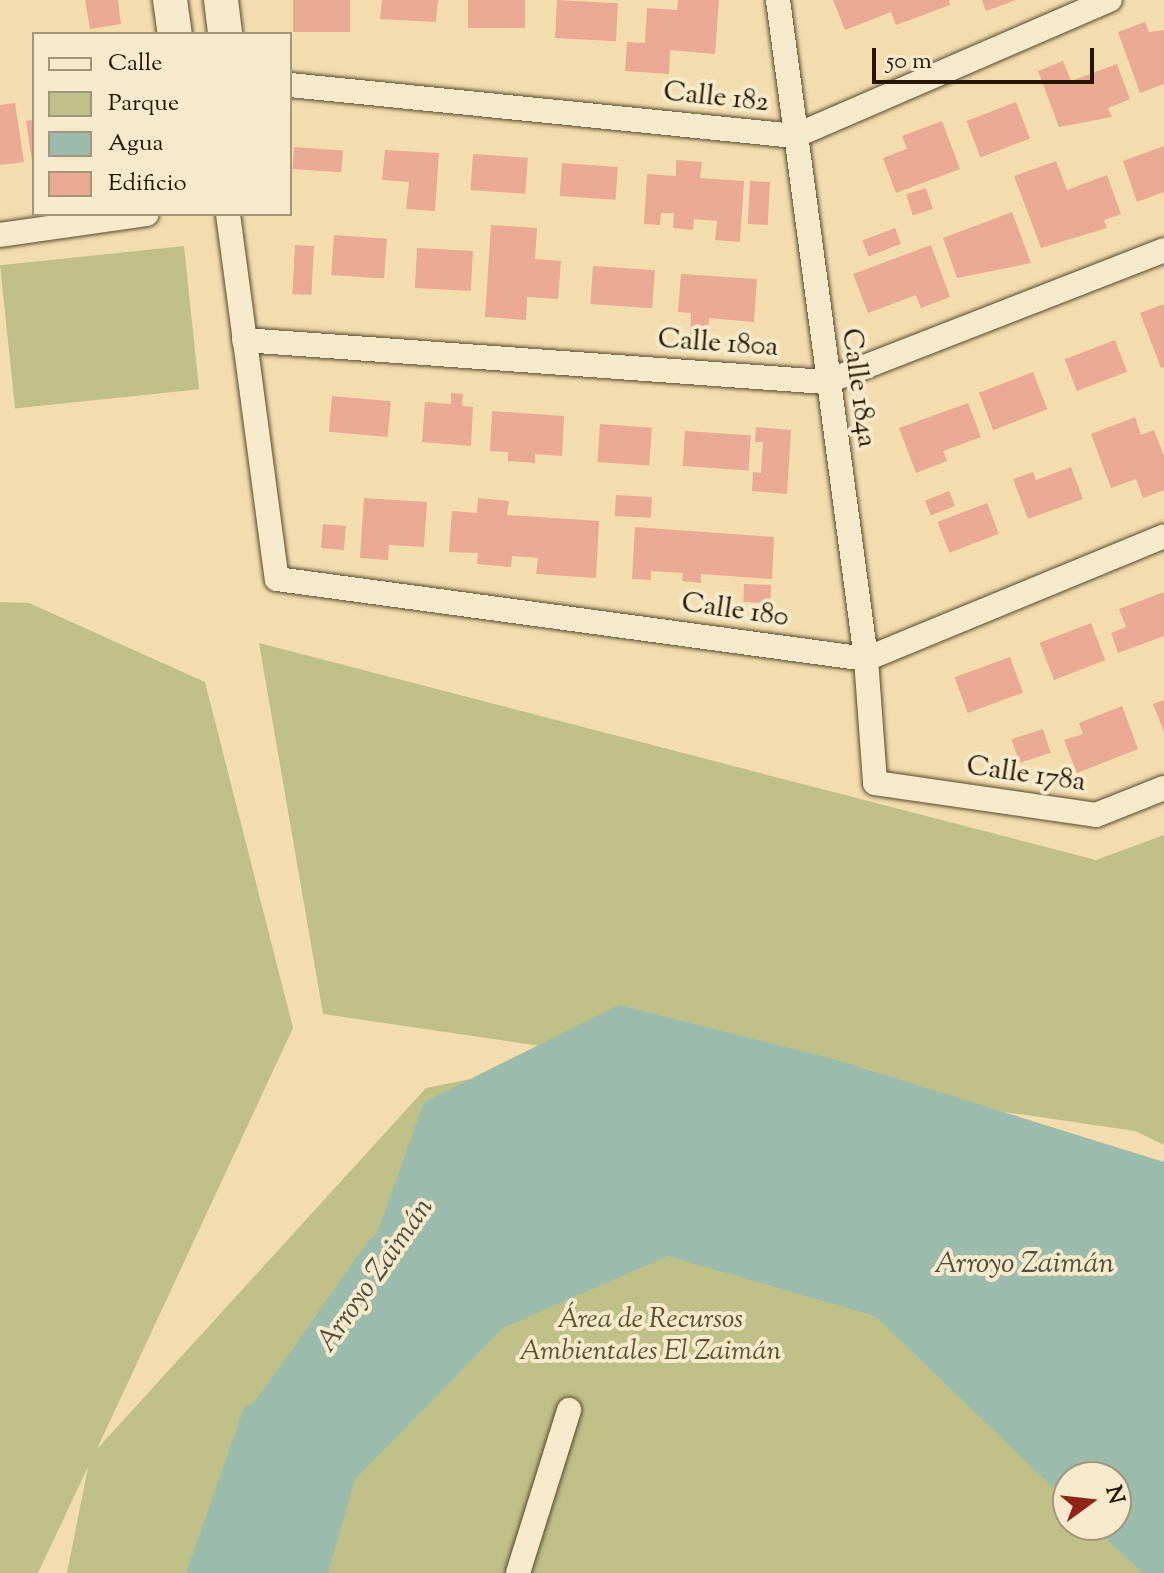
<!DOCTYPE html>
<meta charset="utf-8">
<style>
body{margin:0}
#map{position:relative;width:1164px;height:1573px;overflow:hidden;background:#f3ddaf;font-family:"Sorts Mill Goudy",serif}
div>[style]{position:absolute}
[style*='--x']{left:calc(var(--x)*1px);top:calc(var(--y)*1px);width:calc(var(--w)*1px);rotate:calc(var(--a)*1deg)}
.green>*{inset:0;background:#bfc088;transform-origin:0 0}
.water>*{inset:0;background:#9bbbad}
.river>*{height:54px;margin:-27px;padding:0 27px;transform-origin:27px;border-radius:27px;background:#9bbbad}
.building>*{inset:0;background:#eaa992;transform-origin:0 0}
.roads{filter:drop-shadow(0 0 2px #58472d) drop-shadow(0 0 2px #58472d)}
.street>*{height:24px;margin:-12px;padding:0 12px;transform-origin:12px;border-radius:12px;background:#f7e9cb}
.secondary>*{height:34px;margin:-17px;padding:0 17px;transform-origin:17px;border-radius:17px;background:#f7e9cb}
span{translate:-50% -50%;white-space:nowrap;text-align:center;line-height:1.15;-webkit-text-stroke:8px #f7e9cb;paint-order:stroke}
.street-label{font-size:28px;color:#251502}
.park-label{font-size:28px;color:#5b5131;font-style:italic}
.water-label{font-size:30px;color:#4e4f3e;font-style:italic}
.legend{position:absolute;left:32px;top:32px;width:260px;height:184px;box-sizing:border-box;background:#f7e9cb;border:2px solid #a3947b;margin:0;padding:10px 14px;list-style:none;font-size:24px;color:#251502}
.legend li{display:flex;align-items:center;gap:16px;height:40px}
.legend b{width:40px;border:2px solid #a3947b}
.north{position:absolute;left:1052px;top:1461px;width:80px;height:80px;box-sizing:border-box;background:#f7e9cb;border:2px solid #a3947b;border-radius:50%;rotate:75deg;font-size:22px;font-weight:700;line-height:32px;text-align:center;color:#251502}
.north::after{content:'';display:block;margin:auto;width:28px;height:36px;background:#8f2418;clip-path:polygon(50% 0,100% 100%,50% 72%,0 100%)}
.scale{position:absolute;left:872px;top:48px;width:222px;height:36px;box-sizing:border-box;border:4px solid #251502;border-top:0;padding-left:10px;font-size:24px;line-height:28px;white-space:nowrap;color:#251502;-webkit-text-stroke:6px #f7e9cb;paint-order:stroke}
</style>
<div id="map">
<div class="green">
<div style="left:184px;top:246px;width:144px;height:185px;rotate:84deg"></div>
<div style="clip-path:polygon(evenodd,0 602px,29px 603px,205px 682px,293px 1028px,97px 1449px,426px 1088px,595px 1054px,323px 1014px,259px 643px,1096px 860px,1164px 835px,1164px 1145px,1135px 1131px,957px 1105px,1164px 1573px,67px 1573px,88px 1467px,38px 1573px,0 1573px,0 602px,1068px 1477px,1116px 1477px,1116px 1525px,1068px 1525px,1068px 1477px)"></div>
</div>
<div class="water">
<div style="clip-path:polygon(619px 1005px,830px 1058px,1164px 1162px,1164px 1573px,1142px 1573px,1092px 1525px,1116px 1525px,1116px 1477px,1068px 1477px,1068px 1502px,875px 1316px,668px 1256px,503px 1328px,355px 1479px,328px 1573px,186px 1573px,244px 1408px,332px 1359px,424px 1102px)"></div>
</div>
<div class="river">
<div style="--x:266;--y:1433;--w:215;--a:-54.8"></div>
</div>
<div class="building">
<div style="clip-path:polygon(85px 0,118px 0,121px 24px,90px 29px)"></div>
<div style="left:293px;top:0;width:57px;height:32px"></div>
<div style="clip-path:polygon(382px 0,438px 0,436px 22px,380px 19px)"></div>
<div style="left:468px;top:0;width:57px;height:28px"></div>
<div style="left:557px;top:0;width:61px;height:38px;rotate:3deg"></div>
<div style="clip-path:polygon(678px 0,719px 0,715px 54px,670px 50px,669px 74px,625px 71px,627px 42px,645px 43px,647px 8px,677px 10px)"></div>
<div style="clip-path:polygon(833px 0,949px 0,950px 5px,896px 25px,891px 12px,845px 30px)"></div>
<div style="clip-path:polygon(982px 0,1016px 0,986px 11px)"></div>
<div style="clip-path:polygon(1145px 22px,1149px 32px,1164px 30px,1164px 84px,1140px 93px,1118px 32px)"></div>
<div style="clip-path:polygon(1063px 61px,1071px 81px,1117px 64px,1130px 99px,1108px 108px,1112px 117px,1059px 127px,1038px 71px)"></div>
<div style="left:1016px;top:102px;width:39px;height:53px;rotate:69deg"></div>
<div style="clip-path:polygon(15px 103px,24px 162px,0 165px,0 105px)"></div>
<div style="clip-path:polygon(34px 120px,34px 161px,32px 161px,26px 121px)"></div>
<div style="clip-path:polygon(942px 121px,960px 169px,896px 193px,883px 158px,907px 149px,902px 136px)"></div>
<div style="clip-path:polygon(1164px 146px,1164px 192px,1137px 202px,1123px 161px)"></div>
<div style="left:294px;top:147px;width:49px;height:22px;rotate:4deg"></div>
<div style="clip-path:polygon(385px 150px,439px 153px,435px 211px,406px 209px,409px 182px,382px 180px)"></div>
<div style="left:473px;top:154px;width:55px;height:36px;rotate:4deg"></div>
<div style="clip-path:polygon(676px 160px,702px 162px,700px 178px,744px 181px,740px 242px,715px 240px,717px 221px,694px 219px,693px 230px,673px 228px,674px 213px,661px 213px,660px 225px,644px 224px,647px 174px,676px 176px)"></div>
<div style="clip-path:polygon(1056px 161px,1067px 190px,1107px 175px,1121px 214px,1104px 220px,1107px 228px,1041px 248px,1014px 176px)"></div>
<div style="left:562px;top:163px;width:56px;height:33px;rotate:4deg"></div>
<div style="left:750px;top:181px;width:20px;height:43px;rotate:3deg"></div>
<div style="left:926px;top:188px;width:22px;height:21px;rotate:72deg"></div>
<div style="clip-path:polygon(1012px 212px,1031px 263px,957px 278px,943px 238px)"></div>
<div style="clip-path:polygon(491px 225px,537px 228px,535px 259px,561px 261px,558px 299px,527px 297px,526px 320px,485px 317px)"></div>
<div style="left:895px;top:228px;width:17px;height:35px;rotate:69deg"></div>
<div style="left:334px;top:235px;width:53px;height:40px;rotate:4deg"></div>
<div style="left:295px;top:245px;width:19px;height:49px;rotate:3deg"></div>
<div style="clip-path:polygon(931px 245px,950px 297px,921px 308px,916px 295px,868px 313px,853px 274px)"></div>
<div style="left:417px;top:248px;width:56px;height:40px;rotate:3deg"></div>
<div style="left:593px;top:266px;width:62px;height:38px;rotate:4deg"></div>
<div style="clip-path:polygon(681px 274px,757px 279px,754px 322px,709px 318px,708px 338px,690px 337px,691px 313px,678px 312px)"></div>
<div style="clip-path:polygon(1164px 304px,1164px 367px,1161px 368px,1140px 313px)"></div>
<div style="left:1115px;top:340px;width:34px;height:54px;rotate:69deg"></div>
<div style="left:1033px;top:372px;width:40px;height:58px;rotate:69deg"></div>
<div style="clip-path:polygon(451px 393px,463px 394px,462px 406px,473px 407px,471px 446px,422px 442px,425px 402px,451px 404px)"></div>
<div style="left:332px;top:396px;width:59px;height:36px;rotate:5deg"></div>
<div style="clip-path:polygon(968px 403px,981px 437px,943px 451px,947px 461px,916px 473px,899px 428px)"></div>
<div style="clip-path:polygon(492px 411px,564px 416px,562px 456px,535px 454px,535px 463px,508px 461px,508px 452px,490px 451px)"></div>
<div style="clip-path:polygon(1135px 417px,1141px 435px,1154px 430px,1164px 456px,1164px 490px,1143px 498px,1136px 479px,1111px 488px,1091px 434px)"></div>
<div style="left:600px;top:424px;width:52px;height:38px;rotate:4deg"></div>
<div style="clip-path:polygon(756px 427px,791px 430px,787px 494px,752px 491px,753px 472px,761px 473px,763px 442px,755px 442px)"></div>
<div style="left:685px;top:431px;width:66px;height:35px;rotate:4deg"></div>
<div style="clip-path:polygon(1071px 467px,1083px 499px,1028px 519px,1013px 479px,1033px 472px,1036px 480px)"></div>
<div style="left:949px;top:491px;width:16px;height:26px;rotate:68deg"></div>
<div style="left:616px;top:495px;width:36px;height:21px;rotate:3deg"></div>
<div style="clip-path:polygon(364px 498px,427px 502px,424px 547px,389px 545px,388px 560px,360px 558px)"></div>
<div style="clip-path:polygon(478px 498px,509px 501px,507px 515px,599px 521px,596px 578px,536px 574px,538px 558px,512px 556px,511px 567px,477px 564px,478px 553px,449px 552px,452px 511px,477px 513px)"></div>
<div style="left:987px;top:503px;width:33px;height:53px;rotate:69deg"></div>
<div style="left:323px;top:524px;width:23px;height:24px;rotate:5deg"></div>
<div style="clip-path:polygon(635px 527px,774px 537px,772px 579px,701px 574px,701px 583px,682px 581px,683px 573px,651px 571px,651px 580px,632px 579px)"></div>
<div style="left:744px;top:584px;width:27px;height:18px;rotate:2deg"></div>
<div style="clip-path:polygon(1164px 592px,1164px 636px,1118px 653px,1111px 633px,1126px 627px,1119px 609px)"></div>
<div style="left:1091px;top:623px;width:40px;height:55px;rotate:69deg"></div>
<div style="left:1010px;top:657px;width:38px;height:59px;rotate:70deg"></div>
<div style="clip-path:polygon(1164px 700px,1164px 732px,1153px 704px)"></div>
<div style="clip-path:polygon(1122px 706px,1138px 749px,1077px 773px,1064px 740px,1083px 734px,1079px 723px)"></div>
<div style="left:1043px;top:729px;width:25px;height:33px;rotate:72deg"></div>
</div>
<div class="roads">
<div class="street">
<div style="--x:778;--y:0;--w:665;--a:82.39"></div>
<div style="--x:866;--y:659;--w:124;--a:85.8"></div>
<div style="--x:875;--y:783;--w:223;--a:8.2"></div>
<div style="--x:1096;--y:815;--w:73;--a:-21.7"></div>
<div style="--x:290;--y:85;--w:508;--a:5.77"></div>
<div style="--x:795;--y:136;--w:343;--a:-23.4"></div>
<div style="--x:228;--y:214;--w:368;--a:82.4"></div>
<div style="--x:277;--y:579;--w:594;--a:7.73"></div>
<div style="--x:866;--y:659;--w:322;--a:-22.4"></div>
<div style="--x:0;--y:235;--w:148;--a:-8.1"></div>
<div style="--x:244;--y:340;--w:584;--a:4.13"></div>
<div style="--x:826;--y:382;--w:363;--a:-21.3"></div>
<div style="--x:518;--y:1573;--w:171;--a:-72.6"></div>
</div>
<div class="secondary">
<div style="--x:170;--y:0;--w:34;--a:82"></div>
<div style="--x:221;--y:0;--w:34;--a:83"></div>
</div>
</div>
<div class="street-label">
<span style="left:716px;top:98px;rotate:6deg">Calle 182</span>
<span style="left:718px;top:344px;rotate:4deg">Calle 180a</span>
<span style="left:858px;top:388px;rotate:82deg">Calle 184a</span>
<span style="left:735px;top:611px;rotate:8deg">Calle 180</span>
<span style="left:1026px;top:775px;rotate:8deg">Calle 178a</span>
</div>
<div class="park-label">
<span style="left:650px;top:1336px">Área de Recursos<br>Ambientales El Zaimán</span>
</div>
<div class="water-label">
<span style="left:1024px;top:1265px">Arroyo Zaimán</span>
<span style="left:376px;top:1276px;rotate:-55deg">Arroyo Zaimán</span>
</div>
<ul class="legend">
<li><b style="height:10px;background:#f7e9cb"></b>Calle</li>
<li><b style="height:22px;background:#bfc088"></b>Parque</li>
<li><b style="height:22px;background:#9bbbad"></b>Agua</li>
<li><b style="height:22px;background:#eaa992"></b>Edificio</li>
</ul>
<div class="north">N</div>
<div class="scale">50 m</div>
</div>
